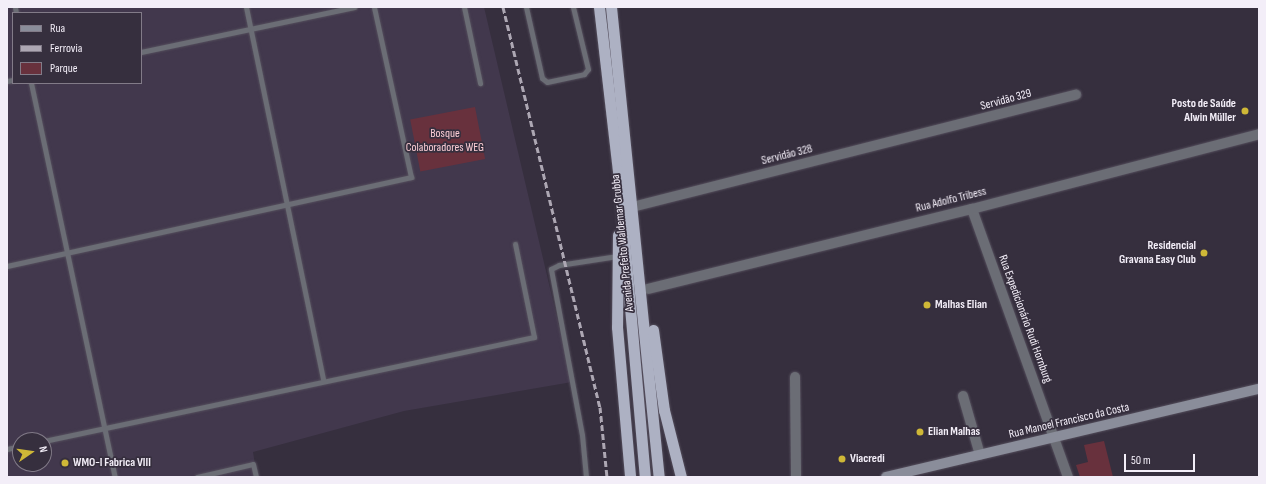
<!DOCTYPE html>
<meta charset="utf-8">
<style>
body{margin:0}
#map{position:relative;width:1266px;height:484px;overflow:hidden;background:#362f3e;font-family:"Sofia Sans Condensed",sans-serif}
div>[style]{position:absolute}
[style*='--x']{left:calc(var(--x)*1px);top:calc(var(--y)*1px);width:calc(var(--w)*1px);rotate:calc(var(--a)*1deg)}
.built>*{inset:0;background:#42384d}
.green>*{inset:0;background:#68313d;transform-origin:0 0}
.roads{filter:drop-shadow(0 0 1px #544e5c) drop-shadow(0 0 1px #544e5c)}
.service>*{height:5px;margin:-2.5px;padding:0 2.5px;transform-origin:2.5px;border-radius:2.5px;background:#6b6d75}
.minor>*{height:10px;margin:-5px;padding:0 5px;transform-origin:5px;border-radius:5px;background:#6b6d75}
.secondary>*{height:10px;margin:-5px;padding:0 5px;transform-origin:5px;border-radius:5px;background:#8a8d9a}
.trunk>*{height:11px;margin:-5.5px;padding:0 5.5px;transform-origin:5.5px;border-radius:5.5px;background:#adb1c3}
.rail>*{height:3px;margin-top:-1.5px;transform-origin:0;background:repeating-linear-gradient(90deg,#ada7b3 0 6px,transparent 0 9px)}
.dots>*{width:11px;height:11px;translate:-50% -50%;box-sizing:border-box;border:2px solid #362f3e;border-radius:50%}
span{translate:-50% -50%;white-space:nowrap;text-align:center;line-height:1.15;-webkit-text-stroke:3.5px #362f3e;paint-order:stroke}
.street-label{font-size:12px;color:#f3eef8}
.poi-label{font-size:12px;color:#f3eef8;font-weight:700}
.right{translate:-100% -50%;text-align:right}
.left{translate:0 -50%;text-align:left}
.park-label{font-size:12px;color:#fccdd5}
.frame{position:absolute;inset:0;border:8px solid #f3eef8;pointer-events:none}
.legend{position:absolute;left:12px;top:12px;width:130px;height:72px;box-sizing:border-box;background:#362f3e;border:1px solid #827b88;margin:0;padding:5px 7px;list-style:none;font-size:12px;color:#f3eef8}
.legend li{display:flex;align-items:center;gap:8px;height:20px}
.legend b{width:20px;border:1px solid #827b88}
.north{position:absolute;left:12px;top:432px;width:40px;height:40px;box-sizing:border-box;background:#362f3e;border:1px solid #827b88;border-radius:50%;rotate:77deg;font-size:11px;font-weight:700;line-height:16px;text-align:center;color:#f3eef8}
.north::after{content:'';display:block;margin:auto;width:14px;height:18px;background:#cfb837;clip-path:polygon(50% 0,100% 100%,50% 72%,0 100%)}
.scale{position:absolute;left:1124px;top:454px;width:71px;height:18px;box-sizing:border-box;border:2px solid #f3eef8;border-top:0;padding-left:5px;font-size:12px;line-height:14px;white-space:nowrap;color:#f3eef8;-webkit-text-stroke:3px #362f3e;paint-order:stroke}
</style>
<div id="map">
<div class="built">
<div style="clip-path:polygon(evenodd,7px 7px,484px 7px,572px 382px,404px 411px,253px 452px,257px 477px,7px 477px,7px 7px,13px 13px,141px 13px,141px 83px,13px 83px,13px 13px,7px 7px,20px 440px,44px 440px,44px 464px,20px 464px,20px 440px)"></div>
</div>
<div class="green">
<div style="left:475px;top:107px;width:53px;height:66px;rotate:79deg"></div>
<div style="clip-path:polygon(1104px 441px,1113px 477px,1080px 477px,1076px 465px,1088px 462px,1084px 445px)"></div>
</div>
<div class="roads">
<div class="service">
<div style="--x:15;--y:7;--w:6;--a:81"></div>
<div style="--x:246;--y:7;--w:381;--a:78.3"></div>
<div style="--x:464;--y:7;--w:78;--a:78.1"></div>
<div style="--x:526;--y:7;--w:73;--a:77.3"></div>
<div style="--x:542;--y:78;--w:6;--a:39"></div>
<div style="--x:547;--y:82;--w:38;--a:-12"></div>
<div style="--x:584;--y:74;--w:6;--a:-51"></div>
<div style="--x:588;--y:69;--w:64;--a:-103.6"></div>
<div style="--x:141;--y:52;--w:218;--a:-11.9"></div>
<div style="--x:7;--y:81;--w:6;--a:-9"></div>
<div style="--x:31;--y:83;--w:403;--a:78"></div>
<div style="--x:7;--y:266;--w:414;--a:-12.4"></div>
<div style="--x:411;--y:177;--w:174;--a:-102.3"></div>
<div style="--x:44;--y:441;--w:501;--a:-11.98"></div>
<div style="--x:534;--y:337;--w:95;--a:-101.5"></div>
<div style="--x:7;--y:449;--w:13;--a:-13"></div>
<div style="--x:197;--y:477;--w:57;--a:-13.1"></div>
<div style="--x:253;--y:464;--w:13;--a:77"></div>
<div style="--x:586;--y:477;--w:42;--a:-95.4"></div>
<div style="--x:582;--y:435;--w:169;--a:-100.6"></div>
<div style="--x:551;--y:269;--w:9;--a:-27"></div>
<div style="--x:559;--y:265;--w:59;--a:-8.8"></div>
</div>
<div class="minor">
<div style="--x:636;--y:206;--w:454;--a:-14.2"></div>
<div style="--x:972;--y:209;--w:285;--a:70.3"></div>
<div style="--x:648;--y:289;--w:334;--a:-13.9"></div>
<div style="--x:972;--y:209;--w:297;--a:-14.6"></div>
<div style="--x:795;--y:377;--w:100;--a:89.4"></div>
<div style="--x:963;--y:396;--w:61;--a:73.9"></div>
</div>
<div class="secondary">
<div style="--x:886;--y:477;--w:383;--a:-13.3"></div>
</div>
<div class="trunk">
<div style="--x:599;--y:7;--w:164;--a:83.4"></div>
<div style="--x:618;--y:170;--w:308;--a:85"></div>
<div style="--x:611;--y:7;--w:472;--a:84.2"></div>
<div style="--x:618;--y:235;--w:92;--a:90.6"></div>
<div style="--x:617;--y:327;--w:151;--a:85"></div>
<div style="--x:653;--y:330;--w:81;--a:82.2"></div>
<div style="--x:664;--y:410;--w:69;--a:75.8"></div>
</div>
</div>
<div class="rail">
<div style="--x:503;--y:7;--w:412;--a:76.4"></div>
<div style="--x:600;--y:407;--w:70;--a:84.3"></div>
</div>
<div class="dots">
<div style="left:1245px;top:111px;background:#cfb837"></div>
<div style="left:1204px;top:253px;background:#cfb837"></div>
<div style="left:927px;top:305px;background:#cfb837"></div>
<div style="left:920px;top:432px;background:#cfb837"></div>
<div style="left:842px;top:459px;background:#cfb837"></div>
<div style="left:65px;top:463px;background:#cfb837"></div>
</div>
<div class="street-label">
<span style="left:1006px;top:100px;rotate:-15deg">Servidão 329</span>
<span style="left:787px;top:155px;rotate:-14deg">Servidão 328</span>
<span style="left:951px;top:200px;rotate:-14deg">Rua Adolfo Tribess</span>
<span style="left:623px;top:243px;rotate:-96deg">Avenida Prefeito Waldemar Grubba</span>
<span style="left:1025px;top:319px;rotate:70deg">Rua Expedicionário Rudi Hornburg</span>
<span style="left:1069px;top:421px;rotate:-13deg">Rua Manoel Francisco da Costa</span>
</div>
<div class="poi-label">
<span class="right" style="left:1236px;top:111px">Posto de Saúde<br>Alwin Müller</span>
<span class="right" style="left:1196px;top:253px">Residencial<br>Gravana Easy Club</span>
<span class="left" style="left:935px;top:305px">Malhas Elian</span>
<span class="left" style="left:928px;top:432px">Elian Malhas</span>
<span class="left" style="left:850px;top:459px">Viacredi</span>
<span class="left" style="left:73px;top:463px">WMO-I Fabrica VIII</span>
</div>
<div class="park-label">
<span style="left:445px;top:141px">Bosque<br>Colaboradores WEG</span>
</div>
<div class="frame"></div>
<ul class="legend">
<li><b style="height:5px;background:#8a8d9a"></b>Rua</li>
<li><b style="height:5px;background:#ada7b3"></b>Ferrovia</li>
<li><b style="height:11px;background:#68313d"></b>Parque</li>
</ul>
<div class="north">N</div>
<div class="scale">50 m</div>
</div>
